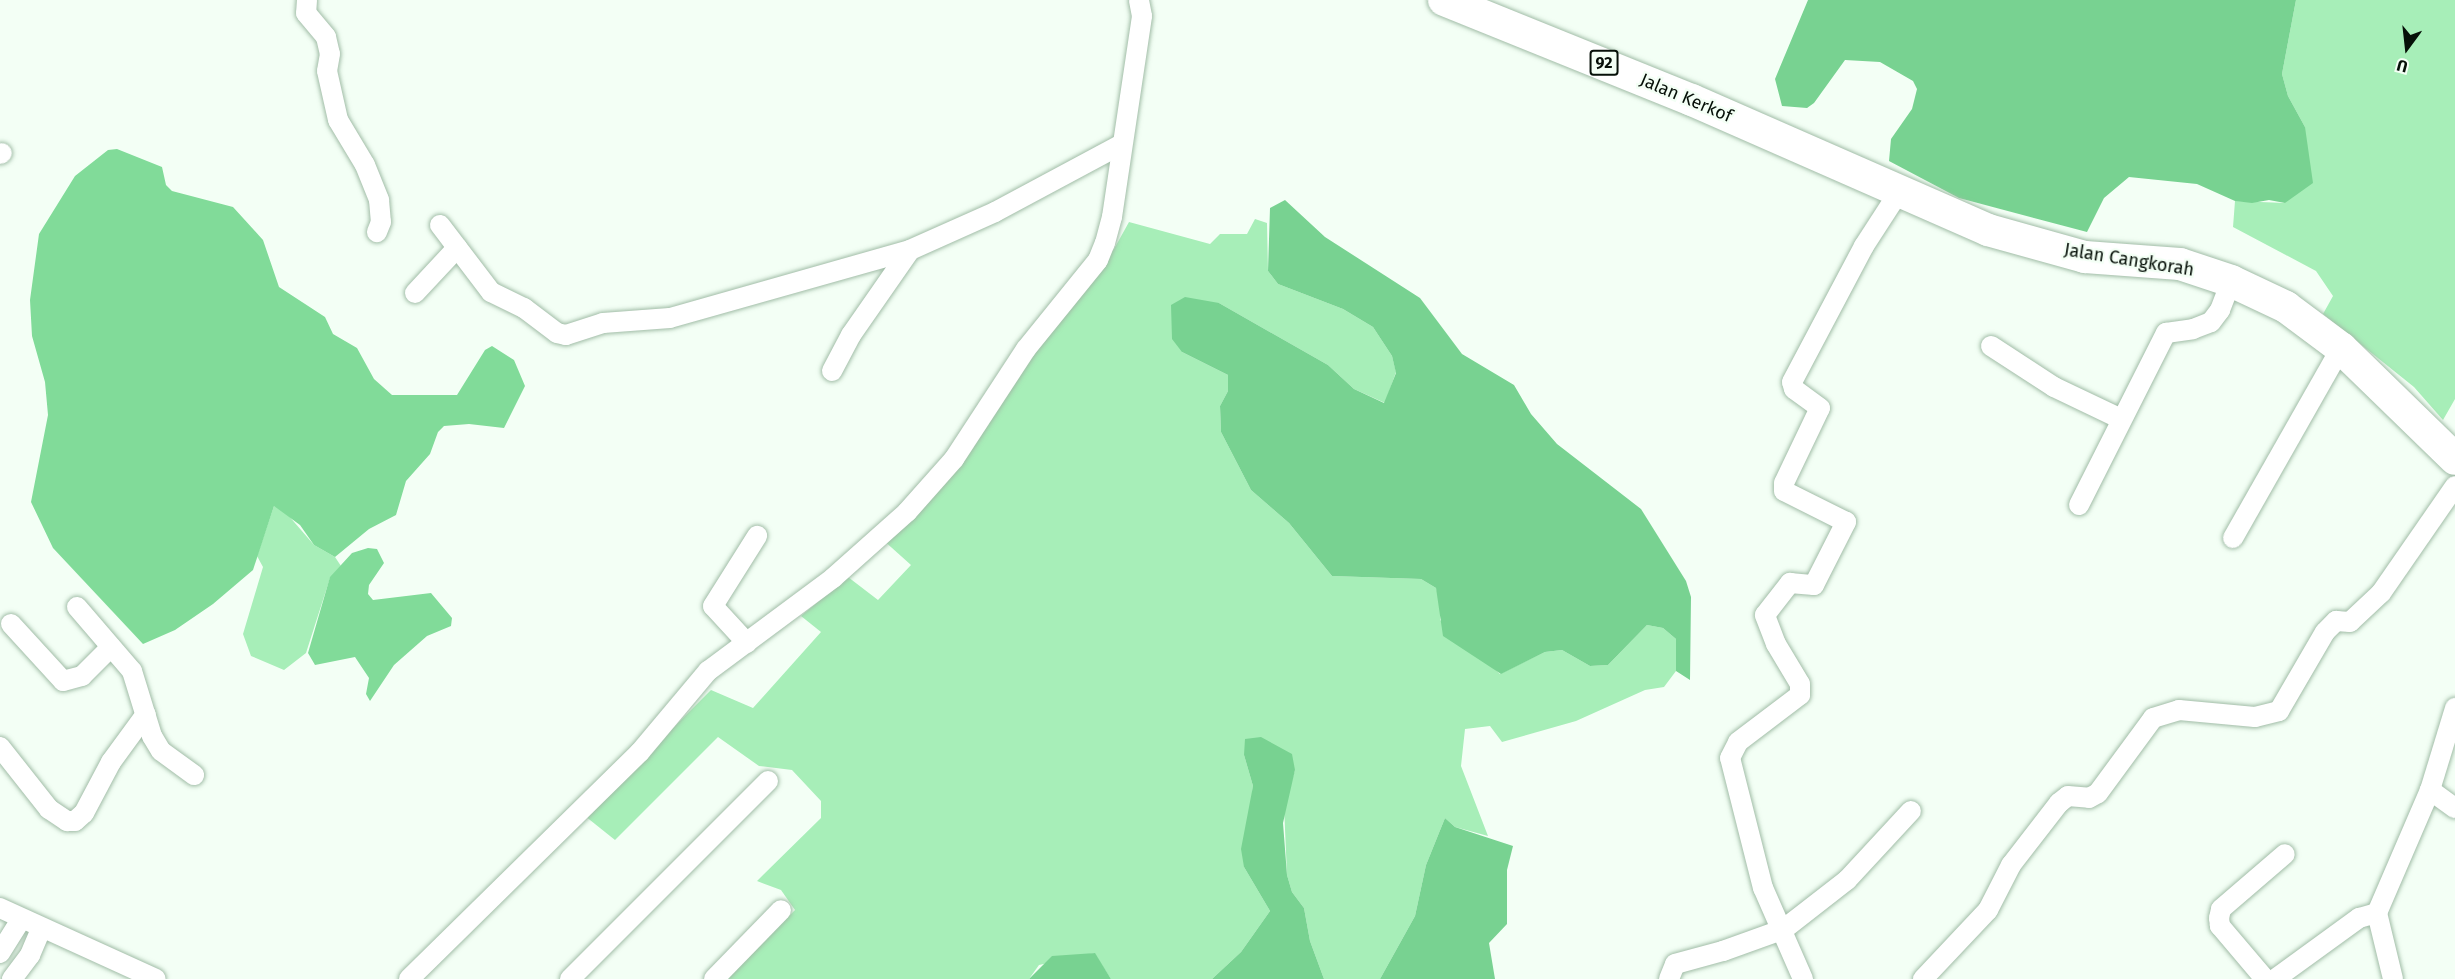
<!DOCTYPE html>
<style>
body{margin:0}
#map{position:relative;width:2455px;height:979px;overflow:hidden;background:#f3fff5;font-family:"Fira Sans",sans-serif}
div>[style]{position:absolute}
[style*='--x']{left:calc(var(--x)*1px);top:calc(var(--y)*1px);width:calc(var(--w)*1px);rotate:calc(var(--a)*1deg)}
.green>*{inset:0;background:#a7eeb8}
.forest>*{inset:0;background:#78d291}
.water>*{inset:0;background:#81db99}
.roads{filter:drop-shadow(0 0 2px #a1bda7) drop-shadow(0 0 2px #a1bda7)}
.minor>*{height:20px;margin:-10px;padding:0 10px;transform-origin:10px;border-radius:10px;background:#fff}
.primary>*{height:32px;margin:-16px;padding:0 16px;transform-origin:16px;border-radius:16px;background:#fff}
span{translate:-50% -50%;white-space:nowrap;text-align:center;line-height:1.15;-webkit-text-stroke:4.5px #f3fff5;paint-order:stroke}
.shield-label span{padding:2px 4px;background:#f3fff5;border:2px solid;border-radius:4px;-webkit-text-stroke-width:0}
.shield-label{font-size:16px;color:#061008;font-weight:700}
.street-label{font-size:18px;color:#061008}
.north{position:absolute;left:2377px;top:18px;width:60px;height:60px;-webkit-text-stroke:4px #f3fff5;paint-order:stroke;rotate:195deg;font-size:16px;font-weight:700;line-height:24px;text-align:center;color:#061008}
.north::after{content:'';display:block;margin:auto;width:21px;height:27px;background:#061008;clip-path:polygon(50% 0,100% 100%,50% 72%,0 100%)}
</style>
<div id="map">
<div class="green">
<div style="clip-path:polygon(2296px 0,2455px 0,2455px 399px,2443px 420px,2414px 387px,2323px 314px,2333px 296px,2316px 271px,2233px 227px,2235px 201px,2285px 203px,2305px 127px,2288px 96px,2282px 74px)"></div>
<div style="clip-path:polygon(1255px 219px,1267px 223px,1268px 271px,1278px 284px,1343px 309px,1373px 327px,1392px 356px,1396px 372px,1385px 403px,1354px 389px,1328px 365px,1219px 303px,1182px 352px,1228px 375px,1228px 391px,1220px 406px,1221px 432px,1251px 490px,1289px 523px,1332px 576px,1421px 579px,1436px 588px,1441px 603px,1440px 620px,1500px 674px,1545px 652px,1562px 650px,1590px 666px,1608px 665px,1647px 625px,1663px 628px,1676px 639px,1676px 671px,1664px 687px,1645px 690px,1576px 721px,1502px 742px,1490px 726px,1465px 729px,1461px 766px,1488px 836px,1455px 827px,1445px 818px,1426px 865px,1415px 916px,1380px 979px,1324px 979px,1310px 941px,1304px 908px,1292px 892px,1287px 875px,1284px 806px,1295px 770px,1244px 755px,1253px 786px,1244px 867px,1270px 911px,1241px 952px,1212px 979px,1111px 979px,1094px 953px,1039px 965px,1029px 979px,727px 979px,795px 910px,781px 890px,757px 881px,821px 818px,821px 801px,792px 770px,759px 766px,718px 737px,615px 840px,585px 816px,711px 690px,753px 708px,821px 632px,801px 616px,848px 577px,878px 600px,911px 565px,882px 539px,1022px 370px,1072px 299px,1114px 249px,1129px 222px,1210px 244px,1220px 234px,1247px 234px)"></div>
<div style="clip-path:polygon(274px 506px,282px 508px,314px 545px,335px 557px,341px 566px,330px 578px,306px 653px,284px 670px,251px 656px,243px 634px,263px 567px,257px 556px)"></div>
</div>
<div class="forest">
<div style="clip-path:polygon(1808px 0,2296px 0,2282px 74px,2288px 96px,2305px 127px,2313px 183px,2285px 203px,2269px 200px,2252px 203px,2235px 201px,2197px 184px,2129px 177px,2104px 198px,2087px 232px,1959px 198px,1889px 161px,1891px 139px,1912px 109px,1917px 89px,1913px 81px,1880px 62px,1845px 60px,1814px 103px,1807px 108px,1782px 106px,1775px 79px)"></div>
<div style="clip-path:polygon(1285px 200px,1325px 237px,1420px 298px,1462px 354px,1514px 385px,1531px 414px,1557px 444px,1641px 509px,1686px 581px,1691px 597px,1690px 680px,1676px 671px,1676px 639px,1663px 628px,1647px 625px,1608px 665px,1590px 666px,1562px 650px,1545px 652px,1501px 674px,1443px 636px,1436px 588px,1421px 579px,1332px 576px,1289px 523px,1251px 490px,1221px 432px,1220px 406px,1228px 391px,1228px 375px,1182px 352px,1172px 339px,1171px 305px,1185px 297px,1219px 303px,1328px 365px,1354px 389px,1384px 403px,1396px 373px,1392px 356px,1373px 327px,1343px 309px,1278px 284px,1268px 271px,1270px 208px)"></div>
<div style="clip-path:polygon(1261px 737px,1292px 754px,1295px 770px,1283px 823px,1287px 875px,1292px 892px,1304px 908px,1310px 941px,1324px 979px,1212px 979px,1241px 952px,1270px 911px,1244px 867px,1241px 849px,1253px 786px,1244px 755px,1245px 739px)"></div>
<div style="clip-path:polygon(1445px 818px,1455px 827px,1513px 846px,1507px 870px,1507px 924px,1489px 943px,1495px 979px,1380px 979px,1415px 916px,1426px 865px)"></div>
<div style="clip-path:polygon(1095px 953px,1111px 979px,1029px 979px,1052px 956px)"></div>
</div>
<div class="water">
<div style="clip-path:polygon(117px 149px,162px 167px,166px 185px,172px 191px,233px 207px,263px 240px,279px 287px,325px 317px,333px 334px,357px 348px,374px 379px,392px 395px,457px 395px,485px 350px,492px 346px,514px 360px,525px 386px,504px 428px,469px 424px,444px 426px,438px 432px,430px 454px,406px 481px,396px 515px,369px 529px,335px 557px,314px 545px,300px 525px,274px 506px,253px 570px,213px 604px,175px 630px,143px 644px,53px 548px,31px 502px,48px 415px,45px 382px,32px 336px,30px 300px,39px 234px,75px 176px,108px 150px)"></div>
<div style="clip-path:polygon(368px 548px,377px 549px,384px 563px,369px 585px,368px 594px,373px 600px,431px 593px,452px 618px,451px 626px,427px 636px,394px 665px,370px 701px,366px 694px,369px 678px,355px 657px,315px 665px,308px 653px,330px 577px,352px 553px)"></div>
</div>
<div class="roads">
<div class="minor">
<div style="--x:307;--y:0;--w:13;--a:94"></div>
<div style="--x:306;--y:13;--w:31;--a:50"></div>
<div style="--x:326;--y:37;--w:17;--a:77"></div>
<div style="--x:330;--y:54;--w:17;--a:100"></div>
<div style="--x:327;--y:71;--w:50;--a:77.3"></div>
<div style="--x:338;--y:120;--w:52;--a:59"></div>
<div style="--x:365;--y:165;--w:38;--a:68"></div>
<div style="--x:379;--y:200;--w:22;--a:85"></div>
<div style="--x:381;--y:222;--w:11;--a:112"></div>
<div style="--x:0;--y:154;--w:2;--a:-27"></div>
<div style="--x:440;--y:225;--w:84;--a:52.7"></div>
<div style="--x:491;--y:292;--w:37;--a:26"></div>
<div style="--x:524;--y:308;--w:41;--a:37.1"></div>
<div style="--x:557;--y:333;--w:9;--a:13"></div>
<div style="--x:566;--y:335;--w:39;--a:-18"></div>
<div style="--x:603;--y:323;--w:67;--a:-4.3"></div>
<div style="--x:670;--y:318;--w:249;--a:-15.8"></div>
<div style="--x:910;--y:250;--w:93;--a:-24.1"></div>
<div style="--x:995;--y:212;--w:144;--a:-28.2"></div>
<div style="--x:415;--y:293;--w:62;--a:-47"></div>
<div style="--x:1991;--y:346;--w:75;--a:33.1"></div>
<div style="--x:2054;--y:387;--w:74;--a:25.5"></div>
<div style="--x:832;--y:371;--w:41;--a:-62.2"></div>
<div style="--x:851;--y:335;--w:103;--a:-55.2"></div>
<div style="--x:2079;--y:505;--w:193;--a:-63.2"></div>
<div style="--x:2166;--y:333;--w:27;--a:-8"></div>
<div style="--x:2193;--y:329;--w:19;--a:-21"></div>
<div style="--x:2211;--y:322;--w:15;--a:-53"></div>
<div style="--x:2220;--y:310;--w:31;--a:-69"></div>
<div style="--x:2233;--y:538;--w:219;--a:-60.4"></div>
<div style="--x:77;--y:607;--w:84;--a:49.3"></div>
<div style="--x:132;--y:671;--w:68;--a:72.9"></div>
<div style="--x:152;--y:736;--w:17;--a:59"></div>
<div style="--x:161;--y:751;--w:41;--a:36"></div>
<div style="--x:11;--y:624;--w:77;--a:47.6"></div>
<div style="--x:63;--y:681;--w:20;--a:-15"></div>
<div style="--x:82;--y:676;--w:41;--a:-45"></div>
<div style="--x:747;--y:643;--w:50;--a:-132.6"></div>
<div style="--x:713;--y:606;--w:83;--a:-57.8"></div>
<div style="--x:0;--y:747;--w:79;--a:51.7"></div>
<div style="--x:49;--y:809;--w:22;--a:34"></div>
<div style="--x:67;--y:821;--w:8;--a:0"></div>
<div style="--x:75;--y:821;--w:12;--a:-42"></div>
<div style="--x:84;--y:813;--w:58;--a:-62.1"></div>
<div style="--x:111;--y:762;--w:59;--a:-53.9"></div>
<div style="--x:2430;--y:790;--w:31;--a:36"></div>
<div style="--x:0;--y:908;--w:171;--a:24.5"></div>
<div style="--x:0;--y:953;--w:39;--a:-58"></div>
<div style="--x:12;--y:979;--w:30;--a:-53"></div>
<div style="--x:30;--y:955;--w:28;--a:-67"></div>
<div style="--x:409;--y:979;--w:324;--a:-44.5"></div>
<div style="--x:640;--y:752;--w:106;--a:-50"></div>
<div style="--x:708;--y:671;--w:156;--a:-36.6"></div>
<div style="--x:833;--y:578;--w:99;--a:-41.7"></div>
<div style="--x:907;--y:512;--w:71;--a:-48.4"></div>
<div style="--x:954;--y:459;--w:131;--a:-56.8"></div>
<div style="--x:1026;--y:349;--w:114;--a:-51"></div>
<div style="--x:1098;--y:260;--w:18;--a:-68"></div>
<div style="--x:1105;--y:243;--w:27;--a:-75"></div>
<div style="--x:1112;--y:217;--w:203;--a:-81.5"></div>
<div style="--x:1142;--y:16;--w:16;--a:-101"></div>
<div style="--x:570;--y:979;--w:280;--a:-45"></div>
<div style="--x:714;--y:979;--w:96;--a:-45.8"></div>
<div style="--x:1669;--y:979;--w:16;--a:-68"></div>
<div style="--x:1675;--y:964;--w:50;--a:-15.2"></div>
<div style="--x:1723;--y:951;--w:65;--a:-19.8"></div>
<div style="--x:1784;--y:929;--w:80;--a:-37.9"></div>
<div style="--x:1847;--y:880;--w:94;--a:-47.2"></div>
<div style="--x:1803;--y:979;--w:99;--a:-113.7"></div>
<div style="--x:1763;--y:888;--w:134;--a:-104.2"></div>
<div style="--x:1730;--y:758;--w:18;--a:-63"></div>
<div style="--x:1738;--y:742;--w:78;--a:-37.2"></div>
<div style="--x:1800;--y:695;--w:11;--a:-90"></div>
<div style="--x:1800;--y:684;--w:47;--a:-121"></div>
<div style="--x:1776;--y:644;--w:31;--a:-111"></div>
<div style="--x:1765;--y:615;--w:41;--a:-52"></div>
<div style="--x:1790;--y:583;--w:24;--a:5"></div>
<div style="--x:1814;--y:585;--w:71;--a:-63.1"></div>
<div style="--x:1846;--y:522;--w:69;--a:-153.4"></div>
<div style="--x:1784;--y:491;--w:8;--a:-90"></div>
<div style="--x:1784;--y:483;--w:83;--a:-64.4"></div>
<div style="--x:1820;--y:408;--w:32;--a:-144"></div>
<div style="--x:1794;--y:389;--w:7;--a:-106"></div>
<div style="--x:1792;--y:382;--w:154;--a:-62.1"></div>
<div style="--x:1864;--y:246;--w:64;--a:-57.1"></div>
<div style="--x:1923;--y:979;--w:95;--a:-46.7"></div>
<div style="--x:1988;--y:910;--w:51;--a:-62.9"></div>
<div style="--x:2011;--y:865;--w:78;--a:-52.3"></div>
<div style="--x:2059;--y:803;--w:11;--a:-38"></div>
<div style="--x:2068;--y:796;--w:21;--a:5"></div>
<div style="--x:2089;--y:798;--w:10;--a:-29"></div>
<div style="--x:2098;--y:793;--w:93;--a:-53.7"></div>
<div style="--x:2153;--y:718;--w:27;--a:-17"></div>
<div style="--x:2179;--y:710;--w:76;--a:5.3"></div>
<div style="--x:2255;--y:717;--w:25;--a:-14"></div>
<div style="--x:2279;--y:711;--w:91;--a:-59.8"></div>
<div style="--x:2325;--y:632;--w:16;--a:-45"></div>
<div style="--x:2336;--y:621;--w:14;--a:4"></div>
<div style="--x:2350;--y:622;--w:42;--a:-43.1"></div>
<div style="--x:2381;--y:593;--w:130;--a:-55.3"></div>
<div style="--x:2265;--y:979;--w:70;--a:-130.3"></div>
<div style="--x:2220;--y:926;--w:8;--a:-97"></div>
<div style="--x:2219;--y:918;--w:9;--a:-77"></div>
<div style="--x:2221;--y:909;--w:84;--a:-40.7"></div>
<div style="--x:2275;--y:979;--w:104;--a:-36"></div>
<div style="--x:2359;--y:918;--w:19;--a:-16"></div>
<div style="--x:2393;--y:979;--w:68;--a:-103.6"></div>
<div style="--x:2377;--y:913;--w:134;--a:-66.7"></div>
<div style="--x:2430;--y:790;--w:86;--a:-73"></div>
</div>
<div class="primary">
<div style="--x:1444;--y:0;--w:267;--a:22"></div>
<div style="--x:1692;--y:100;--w:323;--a:23.7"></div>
<div style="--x:1988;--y:230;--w:101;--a:15.6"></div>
<div style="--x:2085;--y:257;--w:95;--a:4.2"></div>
<div style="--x:2180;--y:264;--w:54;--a:18.4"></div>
<div style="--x:2231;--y:281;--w:61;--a:25.3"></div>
<div style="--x:2286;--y:307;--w:69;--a:36.7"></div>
<div style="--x:2341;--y:348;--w:159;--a:44.2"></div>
</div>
</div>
<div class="shield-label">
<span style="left:1604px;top:63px">92</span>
</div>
<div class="street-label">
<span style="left:1686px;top:98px;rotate:23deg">Jalan Kerkof</span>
<span style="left:2129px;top:260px;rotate:9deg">Jalan Cangkorah</span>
</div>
<div class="north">U</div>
</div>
